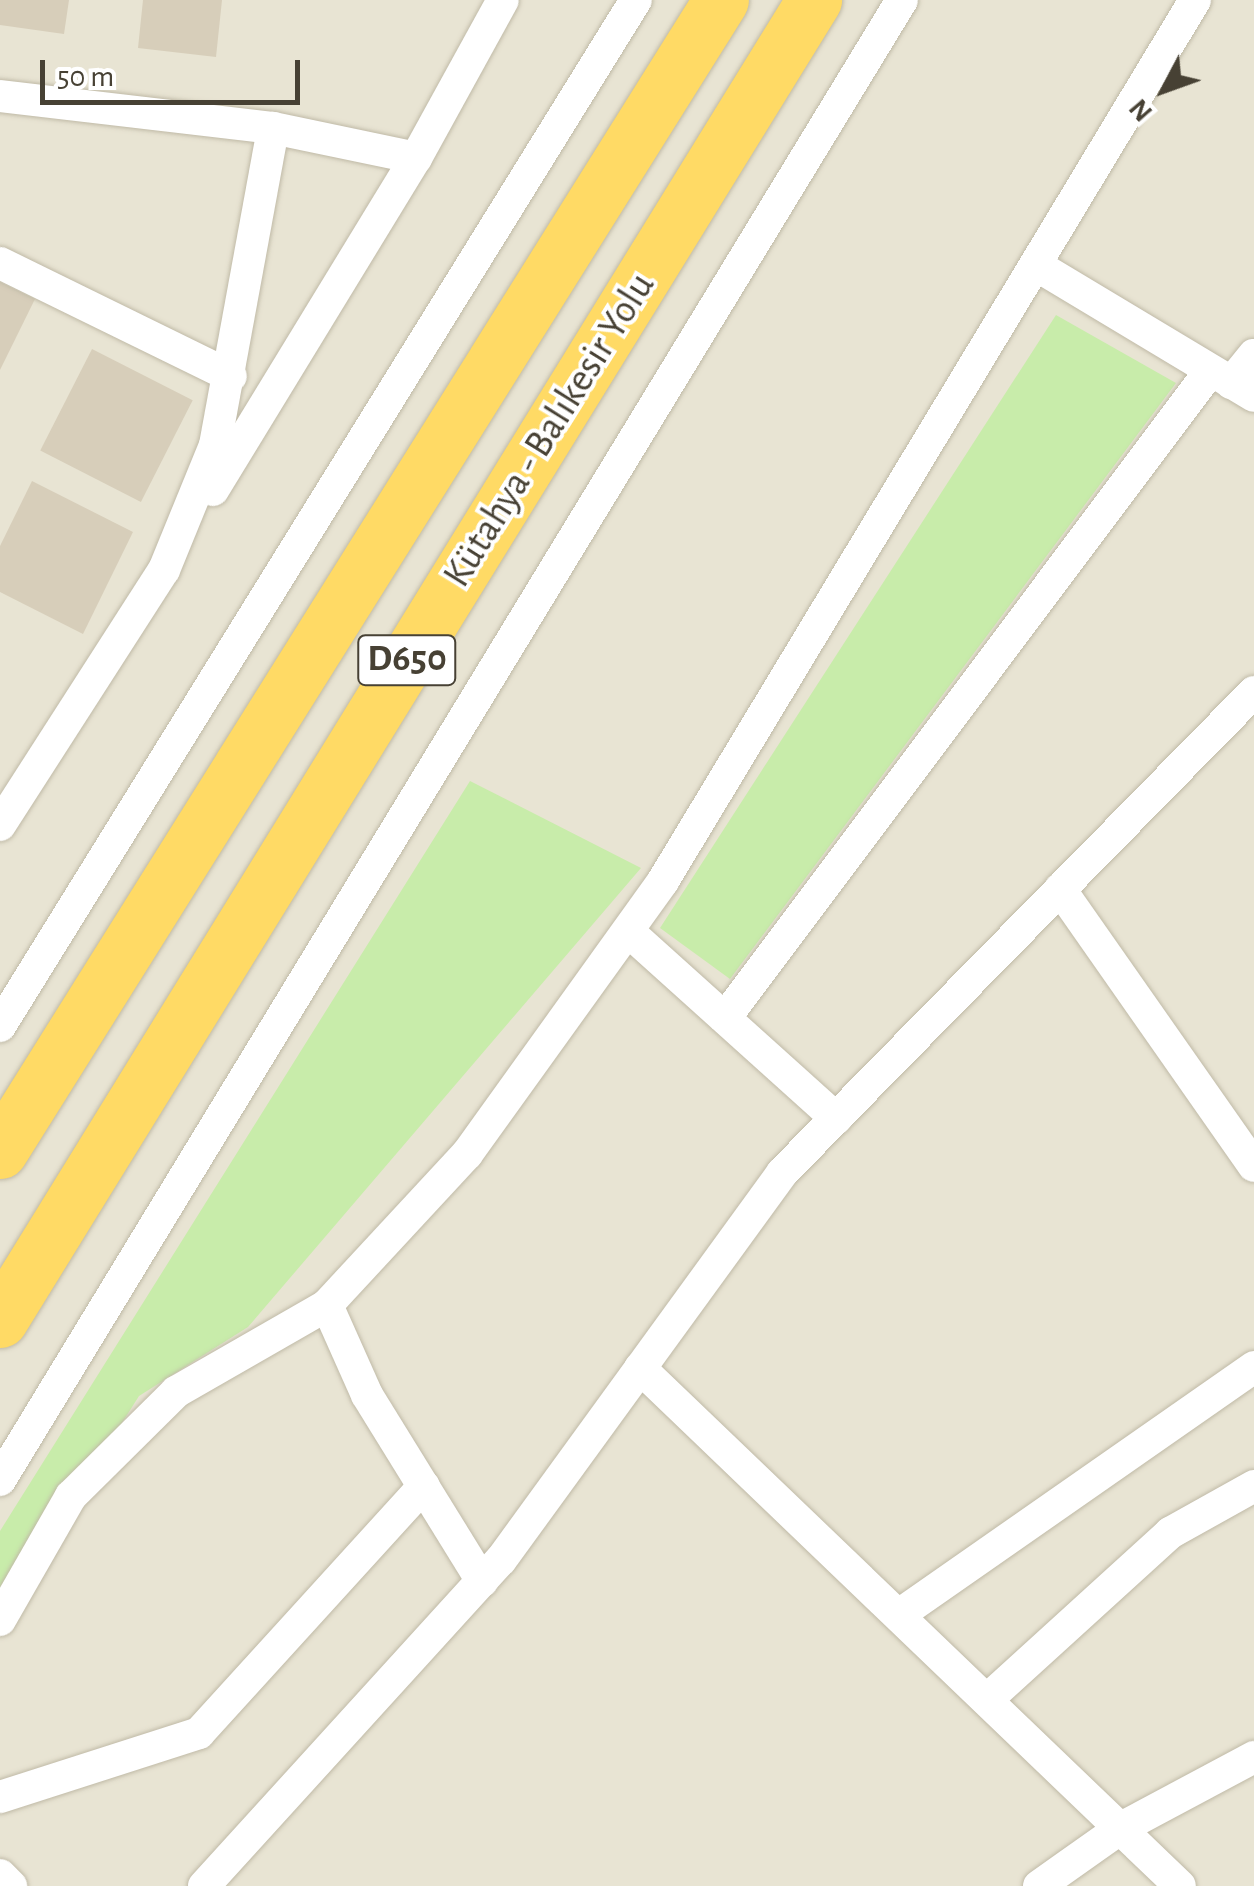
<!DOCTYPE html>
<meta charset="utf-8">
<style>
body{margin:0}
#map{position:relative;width:1254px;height:1886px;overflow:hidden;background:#f4f1e5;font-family:"Alegreya Sans",sans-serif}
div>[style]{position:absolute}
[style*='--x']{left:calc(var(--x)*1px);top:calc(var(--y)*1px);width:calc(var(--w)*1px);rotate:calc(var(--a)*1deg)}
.residential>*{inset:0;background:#e8e4d3;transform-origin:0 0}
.green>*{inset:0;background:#c8ecaa}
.building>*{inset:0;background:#d7ceba;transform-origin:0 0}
.roads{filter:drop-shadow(0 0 2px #c0baa7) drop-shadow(0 0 2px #c0baa7)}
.street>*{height:32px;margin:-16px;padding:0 16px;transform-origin:16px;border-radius:16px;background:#fff}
.highway>*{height:55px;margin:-27.5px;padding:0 27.5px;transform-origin:27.5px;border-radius:27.5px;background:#ffda65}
span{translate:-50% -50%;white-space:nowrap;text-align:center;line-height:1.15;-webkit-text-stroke:8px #fff;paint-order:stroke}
.shield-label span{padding:2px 8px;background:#fff;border:2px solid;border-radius:8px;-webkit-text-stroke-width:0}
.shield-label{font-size:38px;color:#474134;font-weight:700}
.street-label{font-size:40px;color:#474134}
.north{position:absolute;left:1114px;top:40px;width:100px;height:100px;-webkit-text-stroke:8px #fff;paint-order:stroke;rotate:229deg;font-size:28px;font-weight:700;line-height:40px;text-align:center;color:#474134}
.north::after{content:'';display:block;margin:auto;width:35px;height:45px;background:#474134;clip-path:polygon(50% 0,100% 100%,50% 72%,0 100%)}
.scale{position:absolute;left:40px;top:60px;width:260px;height:45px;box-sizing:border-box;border:5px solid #474134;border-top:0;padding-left:12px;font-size:30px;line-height:35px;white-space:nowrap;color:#474134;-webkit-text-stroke:8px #fff;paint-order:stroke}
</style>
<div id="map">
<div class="residential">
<div style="left:0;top:0;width:1254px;height:1886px"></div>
</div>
<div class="green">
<div style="clip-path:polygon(1056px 315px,1176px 383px,730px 979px,660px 928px)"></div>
<div style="clip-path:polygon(470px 781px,641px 868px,248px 1327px,139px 1396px,0 1616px,0 1531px)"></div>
</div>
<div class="building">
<div style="clip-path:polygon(0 0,69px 0,64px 34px,0 25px)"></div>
<div style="clip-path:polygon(143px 0,222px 0,216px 57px,138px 48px)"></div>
<div style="clip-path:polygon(0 282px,35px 299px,0 370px)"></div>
<div style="left:92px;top:349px;width:113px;height:114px;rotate:27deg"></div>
<div style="clip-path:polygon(32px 481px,133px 532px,83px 634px,0 592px,0 546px)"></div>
</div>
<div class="roads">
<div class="street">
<div style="--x:0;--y:96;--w:275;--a:6.7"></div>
<div style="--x:273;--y:128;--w:146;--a:11.8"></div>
<div style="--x:416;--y:158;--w:180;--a:-61.2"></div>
<div style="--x:0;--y:263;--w:257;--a:26.1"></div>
<div style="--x:1036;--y:265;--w:254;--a:31"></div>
<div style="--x:1231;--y:383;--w:36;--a:-51"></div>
<div style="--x:213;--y:490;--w:389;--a:-58.6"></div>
<div style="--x:0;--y:825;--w:303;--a:-57.3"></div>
<div style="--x:164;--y:570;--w:135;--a:-67.8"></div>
<div style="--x:215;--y:445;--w:322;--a:-79.6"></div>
<div style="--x:1060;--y:889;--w:338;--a:55"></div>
<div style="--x:628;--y:931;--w:280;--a:42"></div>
<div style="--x:725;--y:1018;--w:809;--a:-53.14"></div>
<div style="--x:0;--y:1026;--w:1207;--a:-58.21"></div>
<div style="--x:327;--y:1305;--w:98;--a:66"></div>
<div style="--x:367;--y:1395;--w:219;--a:58.3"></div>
<div style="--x:640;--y:1368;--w:748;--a:43.81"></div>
<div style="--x:0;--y:1480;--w:1733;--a:-58.64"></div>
<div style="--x:903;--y:1612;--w:428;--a:-34.9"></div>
<div style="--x:0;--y:1620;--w:143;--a:-60.2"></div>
<div style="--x:71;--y:1496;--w:148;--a:-44.7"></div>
<div style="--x:176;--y:1392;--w:174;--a:-29.9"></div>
<div style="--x:327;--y:1305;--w:206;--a:-47.2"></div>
<div style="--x:467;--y:1154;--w:336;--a:-54.3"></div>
<div style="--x:663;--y:881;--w:1029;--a:-58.87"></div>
<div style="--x:990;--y:1697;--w:244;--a:-42.3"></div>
<div style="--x:1170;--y:1533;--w:96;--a:-29.2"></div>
<div style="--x:0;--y:1797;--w:209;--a:-17.8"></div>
<div style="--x:199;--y:1733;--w:334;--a:-47.7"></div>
<div style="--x:0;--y:1875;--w:16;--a:45"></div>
<div style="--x:204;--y:1886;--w:441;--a:-47.7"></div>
<div style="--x:501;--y:1560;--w:478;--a:-54"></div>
<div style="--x:782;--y:1173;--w:674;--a:-45.54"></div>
<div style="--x:1039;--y:1886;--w:100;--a:-35.3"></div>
<div style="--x:1121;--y:1828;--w:151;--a:-28.1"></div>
</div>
<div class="highway">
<div style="--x:0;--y:1151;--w:1358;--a:-57.94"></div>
<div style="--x:0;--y:1320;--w:1551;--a:-58.34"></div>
</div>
</div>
<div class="shield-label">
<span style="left:407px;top:660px">D650</span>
</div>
<div class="street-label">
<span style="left:549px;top:430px;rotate:-58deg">Kütahya - Balıkesir Yolu</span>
</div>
<div class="north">N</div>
<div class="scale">50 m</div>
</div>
